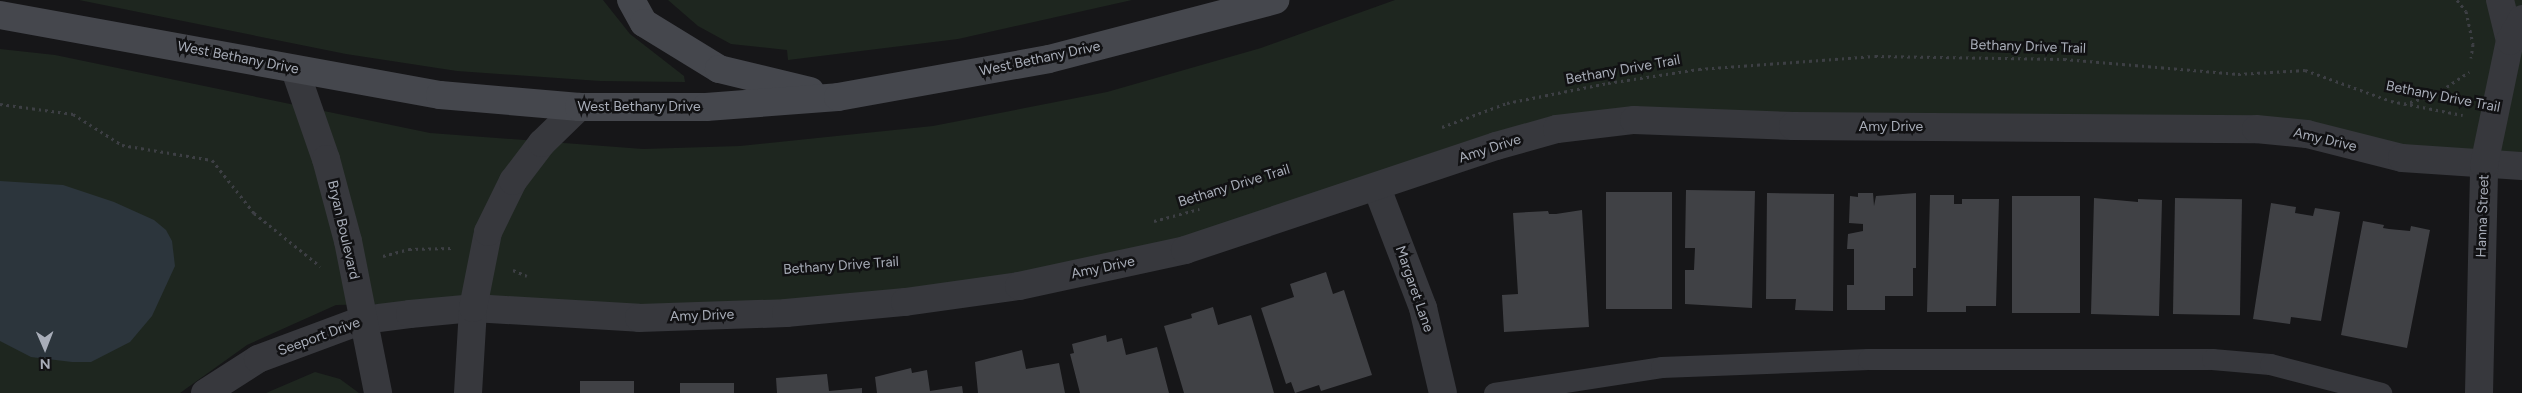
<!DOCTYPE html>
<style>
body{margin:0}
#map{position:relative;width:2522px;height:393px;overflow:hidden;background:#161618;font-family:Figtree,sans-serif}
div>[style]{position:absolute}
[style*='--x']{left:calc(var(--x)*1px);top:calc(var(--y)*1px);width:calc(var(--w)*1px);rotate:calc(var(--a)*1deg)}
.green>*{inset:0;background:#1e261f}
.water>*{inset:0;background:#2c353c}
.building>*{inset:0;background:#404145;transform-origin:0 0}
.path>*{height:3px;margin-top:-1.5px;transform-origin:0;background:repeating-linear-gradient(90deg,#3d3f44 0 2.5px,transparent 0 6.5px)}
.service>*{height:21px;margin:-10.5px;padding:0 10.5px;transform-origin:10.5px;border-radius:10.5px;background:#37383d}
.minor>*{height:28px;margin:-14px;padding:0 14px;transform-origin:14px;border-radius:14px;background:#37383d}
.tertiary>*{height:28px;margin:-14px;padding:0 14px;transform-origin:14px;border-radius:14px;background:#37383d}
.secondary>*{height:28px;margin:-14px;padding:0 14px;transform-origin:14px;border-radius:14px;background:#45474d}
span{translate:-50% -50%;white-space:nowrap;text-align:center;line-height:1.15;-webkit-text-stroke:5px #111113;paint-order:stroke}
.street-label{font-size:14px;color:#a8adb8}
.north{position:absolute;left:20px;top:323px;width:50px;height:50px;-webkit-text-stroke:4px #111113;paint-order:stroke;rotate:179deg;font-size:14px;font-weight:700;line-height:20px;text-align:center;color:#a8adb8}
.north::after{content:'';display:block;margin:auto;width:18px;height:22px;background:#a8adb8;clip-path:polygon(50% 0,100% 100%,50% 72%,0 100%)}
</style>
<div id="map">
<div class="green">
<div style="clip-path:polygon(79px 0,603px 0,630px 34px,684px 76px,685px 82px,600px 81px,457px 71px,346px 54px)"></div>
<div style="clip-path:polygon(668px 0,1132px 0,958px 39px,788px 60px,787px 50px,731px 44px,698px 26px)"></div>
<div style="clip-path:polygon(1395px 0,2522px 0,2522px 152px,2426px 151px,2295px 121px,1601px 111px,1180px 240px,921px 292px,711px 308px,533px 301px,336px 305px,247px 345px,180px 393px,0 393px,0 49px,55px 55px,430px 133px,643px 149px,740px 146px,933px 126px,1107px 92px,1261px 48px)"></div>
<div style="clip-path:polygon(315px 372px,340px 379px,359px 393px,266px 393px)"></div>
</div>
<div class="water">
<div style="clip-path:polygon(0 181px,63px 185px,114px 202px,154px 220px,166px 230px,172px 241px,175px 266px,152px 316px,130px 342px,91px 362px,72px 362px,31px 357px,0 341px)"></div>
</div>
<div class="building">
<div style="clip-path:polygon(1686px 190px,1755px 191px,1752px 308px,1685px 304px,1685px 270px,1694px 270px,1695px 248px,1685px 248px)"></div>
<div style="left:1606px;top:192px;width:66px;height:117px"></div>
<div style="clip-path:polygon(1767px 193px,1834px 194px,1833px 311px,1795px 310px,1796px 299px,1766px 299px)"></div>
<div style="clip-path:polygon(1858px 193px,1873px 193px,1874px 206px,1876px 196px,1916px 193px,1916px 268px,1913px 268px,1913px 296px,1885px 296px,1885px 310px,1847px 310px,1847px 285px,1854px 285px,1854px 249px,1847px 249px,1848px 234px,1863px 231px,1863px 224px,1849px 223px,1850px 196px,1858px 197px)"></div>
<div style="clip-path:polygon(1930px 195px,1954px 195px,1954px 204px,1962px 204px,1962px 199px,1999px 199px,1996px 306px,1966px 306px,1966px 312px,1927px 312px)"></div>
<div style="left:2012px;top:196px;width:68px;height:117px"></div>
<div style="clip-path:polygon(2094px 198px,2138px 202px,2138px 199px,2162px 200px,2159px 316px,2091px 314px)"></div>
<div style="left:2175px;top:198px;width:67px;height:116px;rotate:1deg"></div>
<div style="clip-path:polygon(2271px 203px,2296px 207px,2295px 213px,2313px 216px,2315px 208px,2340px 212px,2321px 321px,2291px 317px,2290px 324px,2253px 319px)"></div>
<div style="clip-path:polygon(1582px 210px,1589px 327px,1504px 332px,1502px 295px,1518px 294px,1513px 213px,1548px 211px,1549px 214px,1556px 214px)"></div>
<div style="clip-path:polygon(2363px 221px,2384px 225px,2383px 228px,2389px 229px,2410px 231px,2411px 226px,2430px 230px,2407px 348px,2341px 335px)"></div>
<div style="clip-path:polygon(1326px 272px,1333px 294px,1344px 290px,1372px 375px,1321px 391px,1319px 385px,1295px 393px,1291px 382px,1286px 384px,1261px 308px,1294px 297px,1290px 284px)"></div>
<div style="clip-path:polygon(1213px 307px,1218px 325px,1251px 315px,1274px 393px,1184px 393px,1164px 326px,1192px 318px,1191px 314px)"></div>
<div style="clip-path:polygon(1106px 335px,1107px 342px,1122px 338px,1126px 355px,1157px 347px,1169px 393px,1080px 393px,1070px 354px,1074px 353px,1072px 344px)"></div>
<div style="clip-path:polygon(1022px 350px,1026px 369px,1059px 363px,1065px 393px,978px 393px,975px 362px)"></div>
<div style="clip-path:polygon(911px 368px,912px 373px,927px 370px,930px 391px,962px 386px,963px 393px,877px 393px,875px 377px)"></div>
<div style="clip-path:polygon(827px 374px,829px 391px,862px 388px,862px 393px,777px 393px,776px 378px)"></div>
<div style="left:580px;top:381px;width:54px;height:12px"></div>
<div style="left:680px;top:383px;width:54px;height:10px"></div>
</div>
<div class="path">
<div style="--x:2457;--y:0;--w:14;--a:51"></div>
<div style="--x:2466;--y:11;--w:34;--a:78"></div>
<div style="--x:2473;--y:44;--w:14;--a:98"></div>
<div style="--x:0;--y:104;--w:74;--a:7.8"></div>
<div style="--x:73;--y:114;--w:58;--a:32.3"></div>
<div style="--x:122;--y:145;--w:91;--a:9.5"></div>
<div style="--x:212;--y:160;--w:68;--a:51.6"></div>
<div style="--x:254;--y:213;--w:85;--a:38.8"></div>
<div style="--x:2404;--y:104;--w:34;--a:-17"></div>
<div style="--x:2436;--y:94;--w:40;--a:-34"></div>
<div style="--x:1442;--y:127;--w:69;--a:-20.3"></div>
<div style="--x:1507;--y:103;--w:103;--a:-11.2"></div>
<div style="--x:1608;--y:83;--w:92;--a:-8.7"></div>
<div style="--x:1699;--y:69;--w:176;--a:-4.2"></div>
<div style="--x:1875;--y:56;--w:189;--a:0.9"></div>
<div style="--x:2064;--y:59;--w:175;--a:4.9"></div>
<div style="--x:2238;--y:74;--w:67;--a:-3.4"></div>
<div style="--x:2305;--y:70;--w:91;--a:19.8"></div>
<div style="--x:2391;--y:101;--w:73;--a:11"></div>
<div style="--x:1154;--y:221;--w:47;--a:-14.9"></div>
<div style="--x:383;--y:256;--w:27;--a:-15"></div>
<div style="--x:409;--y:249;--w:44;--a:-1.3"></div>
<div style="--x:513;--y:270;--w:15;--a:23"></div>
</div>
<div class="service">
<div style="--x:1494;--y:393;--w:169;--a:-8.8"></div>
<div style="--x:1661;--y:367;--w:207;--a:-2.2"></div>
<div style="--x:1868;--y:359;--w:344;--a:0"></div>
<div style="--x:2212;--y:359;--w:58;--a:4.9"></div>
<div style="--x:2270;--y:364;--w:115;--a:14.6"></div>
</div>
<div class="minor">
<div style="--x:2500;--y:0;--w:42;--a:76.3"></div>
<div style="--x:1377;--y:188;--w:129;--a:69"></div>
<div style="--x:1423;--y:308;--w:87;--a:76.8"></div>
<div style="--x:205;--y:393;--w:63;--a:-32.7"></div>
<div style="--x:258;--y:359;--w:112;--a:-20.4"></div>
<div style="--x:363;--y:320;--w:47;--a:-7.3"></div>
<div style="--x:410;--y:314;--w:63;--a:-5.4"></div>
<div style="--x:473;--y:308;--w:166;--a:3.4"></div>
<div style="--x:639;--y:318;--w:147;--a:-1.9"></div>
<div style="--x:786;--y:313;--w:120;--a:-5.3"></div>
<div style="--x:905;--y:302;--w:115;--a:-8"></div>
<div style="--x:1019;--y:286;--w:170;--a:-12.2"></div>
<div style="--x:1185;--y:250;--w:328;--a:-18.5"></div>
<div style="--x:1496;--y:146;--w:63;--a:-15.6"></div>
<div style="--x:1557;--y:129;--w:78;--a:-6.7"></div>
<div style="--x:1634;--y:120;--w:159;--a:2.2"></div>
<div style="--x:1793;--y:126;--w:463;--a:0.4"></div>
<div style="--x:2256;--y:129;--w:51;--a:5.6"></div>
<div style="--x:2307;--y:134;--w:98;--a:14.2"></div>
<div style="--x:2402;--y:158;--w:120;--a:3.8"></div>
<div style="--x:2479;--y:393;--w:228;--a:-88.7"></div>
<div style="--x:2484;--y:165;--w:127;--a:-78.2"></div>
<div style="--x:2510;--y:41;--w:25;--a:-61"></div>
</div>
<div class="tertiary">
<div style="--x:295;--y:70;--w:94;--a:70.8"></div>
<div style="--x:326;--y:159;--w:85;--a:75"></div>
<div style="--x:348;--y:241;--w:155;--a:78.8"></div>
<div style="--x:468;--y:393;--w:85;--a:-86.6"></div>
<div style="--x:473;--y:308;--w:77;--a:-78.8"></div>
<div style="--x:488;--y:232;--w:57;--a:-63.9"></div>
<div style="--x:513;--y:181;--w:48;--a:-52.7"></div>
<div style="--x:542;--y:143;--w:52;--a:-44.2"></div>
</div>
<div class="secondary">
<div style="--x:631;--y:0;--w:26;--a:61"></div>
<div style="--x:644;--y:23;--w:88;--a:31.5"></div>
<div style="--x:719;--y:69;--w:94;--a:13.6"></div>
<div style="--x:0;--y:15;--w:447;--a:10.3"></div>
<div style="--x:440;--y:95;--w:140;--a:4.9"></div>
<div style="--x:579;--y:107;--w:127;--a:0"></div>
<div style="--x:706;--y:107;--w:132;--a:-4.3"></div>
<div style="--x:838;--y:97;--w:214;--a:-10.2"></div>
<div style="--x:1049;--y:59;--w:234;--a:-14.6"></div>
</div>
<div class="street-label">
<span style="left:2028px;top:47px;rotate:2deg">Bethany Drive Trail</span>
<span style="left:238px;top:58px;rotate:11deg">West Bethany Drive</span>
<span style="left:1040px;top:59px;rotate:-12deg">West Bethany Drive</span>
<span style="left:1623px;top:70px;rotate:-10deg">Bethany Drive Trail</span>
<span style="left:2443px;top:97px;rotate:11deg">Bethany Drive Trail</span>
<span style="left:639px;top:107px">West Bethany Drive</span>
<span style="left:1891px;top:127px">Amy Drive</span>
<span style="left:2325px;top:140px;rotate:13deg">Amy Drive</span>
<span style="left:1490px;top:149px;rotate:-18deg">Amy Drive</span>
<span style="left:1234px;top:186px;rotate:-17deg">Bethany Drive Trail</span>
<span style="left:2483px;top:216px;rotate:-88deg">Hanna Street</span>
<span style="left:343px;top:230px;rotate:77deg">Bryan Boulevard</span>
<span style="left:841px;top:266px;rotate:-4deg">Bethany Drive Trail</span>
<span style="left:1103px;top:268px;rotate:-12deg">Amy Drive</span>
<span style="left:1414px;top:289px;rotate:71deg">Margaret Lane</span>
<span style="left:702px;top:316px;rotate:-2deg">Amy Drive</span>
<span style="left:319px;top:337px;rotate:-20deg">Seeport Drive</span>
</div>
<div class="north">N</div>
</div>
